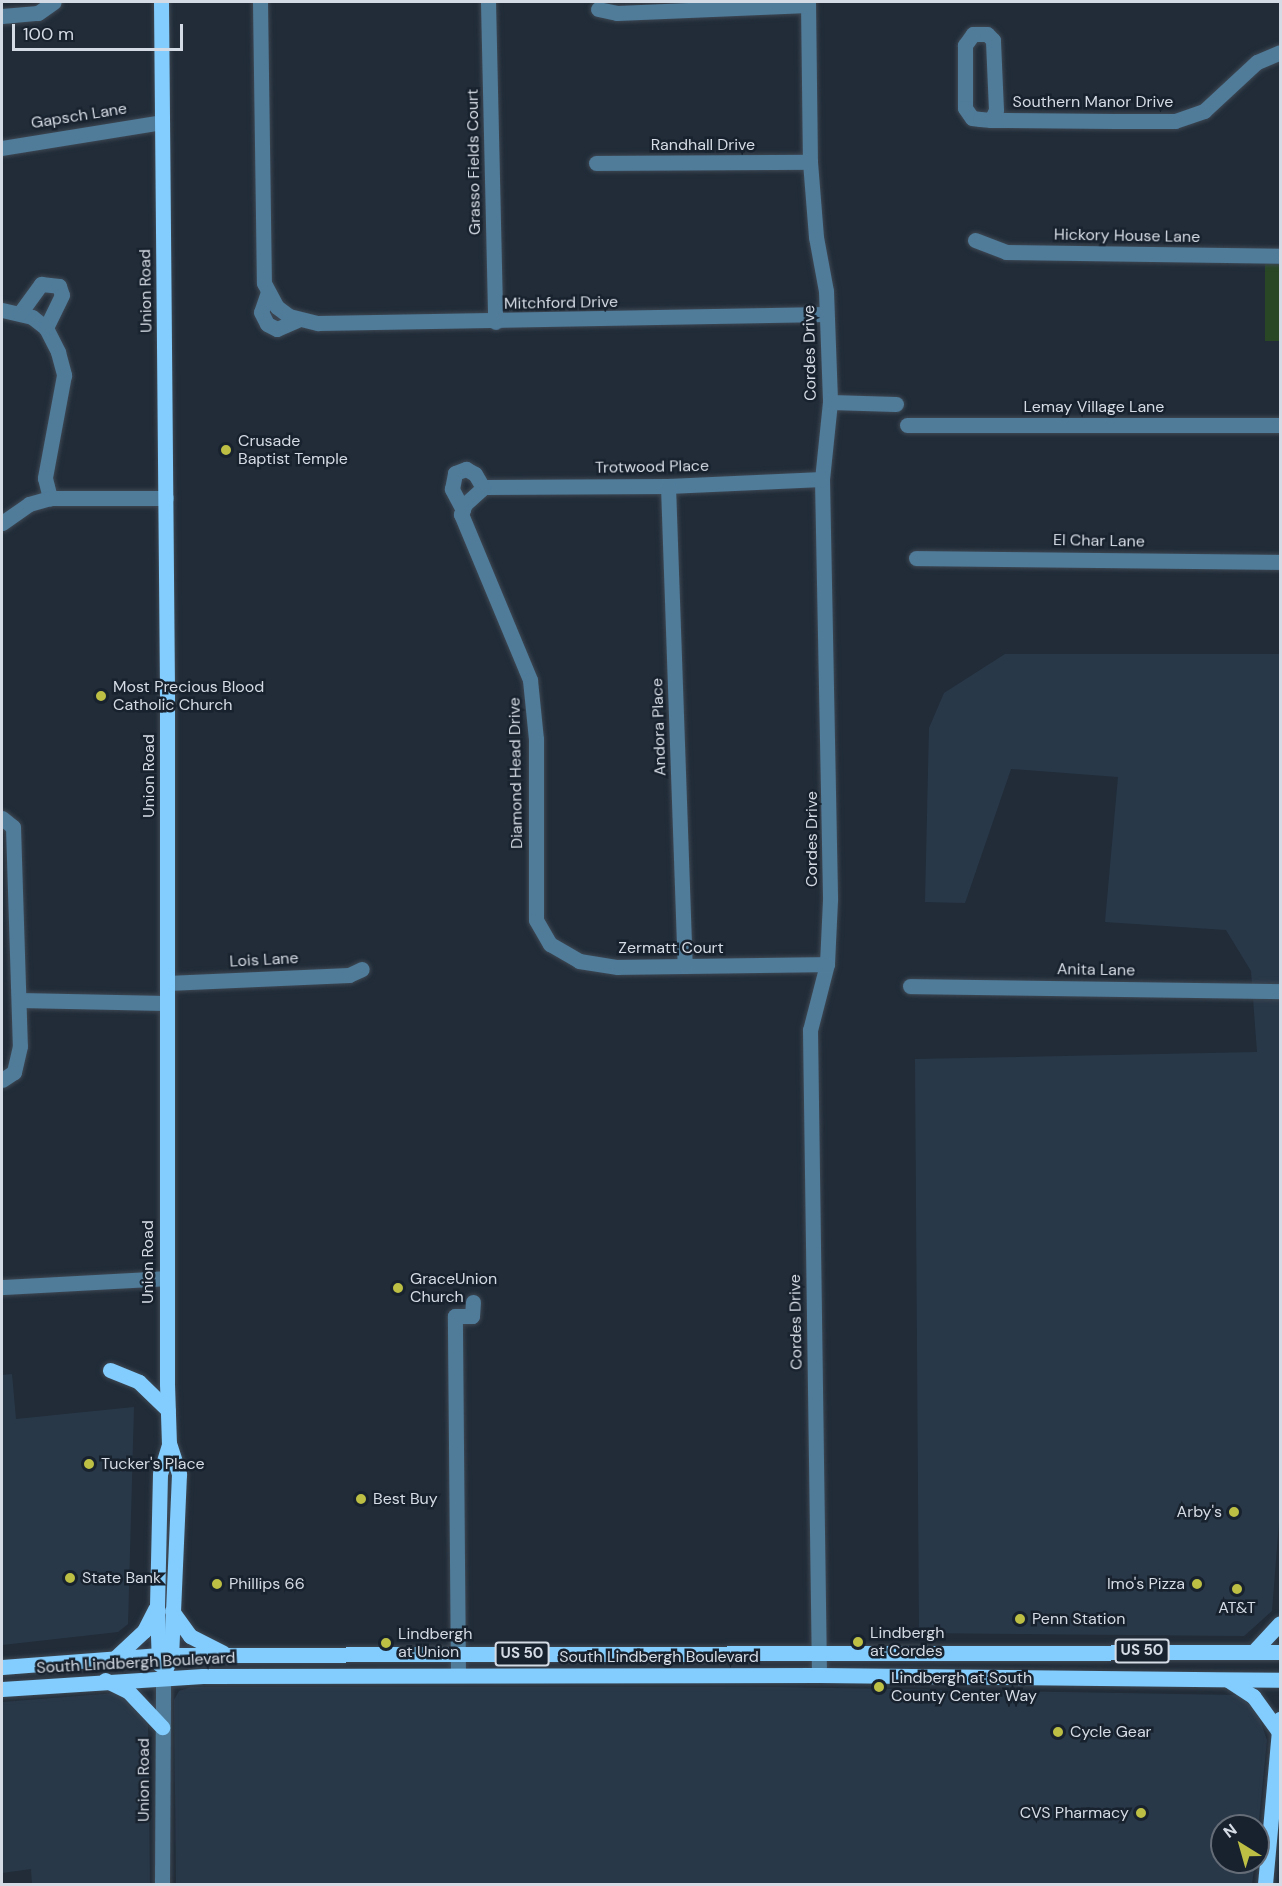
<!DOCTYPE html>
<style>
body{margin:0}
#map{position:relative;width:1282px;height:1886px;overflow:hidden;background:#212c38;font-family:"DM Sans",sans-serif}
div>[style]{position:absolute}
[style*='--x']{left:calc(var(--x)*1px);top:calc(var(--y)*1px);width:calc(var(--w)*1px);rotate:calc(var(--a)*1deg)}
.built>*{inset:0;background:#293848}
.green>*{inset:0;background:#294725;transform-origin:0 0}
.roads{filter:drop-shadow(0 0 2px #3e4854) drop-shadow(0 0 2px #3e4854)}
.minor>*{height:15px;margin:-7.5px;padding:0 7.5px;transform-origin:7.5px;border-radius:7.5px;background:#507c9a}
.major>*{height:15px;margin:-7.5px;padding:0 7.5px;transform-origin:7.5px;border-radius:7.5px;background:#83cdfe}
.dots>*{width:16px;height:16px;translate:-50% -50%;box-sizing:border-box;border:3px solid #18222e;border-radius:50%}
span{translate:-50% -50%;white-space:nowrap;text-align:center;line-height:1.15;-webkit-text-stroke:5px #18222e;paint-order:stroke}
.shield-label span{padding:2px 4px;background:#18222e;border:2px solid;border-radius:4px;-webkit-text-stroke-width:0}
.shield-label{font-size:15px;color:#d5dbe4;font-weight:700}
.street-label{font-size:16px;color:#d5dbe4}
.poi-label{font-size:16px;color:#d5dbe4}
.left{translate:0 -50%;text-align:left}
.right{translate:-100% -50%;text-align:right}
.frame{position:absolute;inset:0;border:3px solid #d5dbe4;pointer-events:none}
.north{position:absolute;left:1210px;top:1814px;width:60px;height:60px;box-sizing:border-box;background:#18222e;border:2px solid #646c77;border-radius:50%;rotate:323deg;font-size:16px;font-weight:700;line-height:24px;text-align:center;color:#d5dbe4}
.north::after{content:'';display:block;margin:auto;width:21px;height:27px;background:#bcbf44;clip-path:polygon(50% 0,100% 100%,50% 72%,0 100%)}
.scale{position:absolute;left:12px;top:24px;width:171px;height:27px;box-sizing:border-box;border:3px solid #d5dbe4;border-top:0;padding-left:8px;font-size:18px;line-height:21px;white-space:nowrap;color:#d5dbe4;-webkit-text-stroke:4px #18222e;paint-order:stroke}
</style>
<div id="map">
<div class="built">
<div style="clip-path:polygon(1005px 654px,1280px 654px,1280px 1509px,1272px 1611px,1244px 1636px,919px 1633px,915px 1059px,1257px 1052px,1251px 971px,1226px 930px,1105px 922px,1118px 777px,1011px 769px,965px 903px,925px 902px,929px 728px,944px 693px)"></div>
<div style="clip-path:polygon(12px 1374px,16px 1419px,134px 1407px,128px 1624px,118px 1632px,2px 1645px,2px 1375px)"></div>
<div style="clip-path:polygon(191px 1687px,778px 1687px,1238px 1695px,1250px 1702px,1258px 1714px,1267px 1740px,1258px 1830px,1258px 1826px,1222px 1826px,1222px 1862px,1255px 1862px,1252px 1884px,176px 1884px,174px 1700px,179px 1691px)"></div>
<div style="clip-path:polygon(116px 1693px,127px 1696px,148px 1722px,150px 1884px,32px 1884px,31px 1869px,2px 1873px,2px 1702px)"></div>
</div>
<div class="green">
<div style="left:1265px;top:264px;width:15px;height:77px"></div>
</div>
<div class="roads">
<div class="minor">
<div style="--x:260;--y:2;--w:281;--a:89.2"></div>
<div style="--x:264;--y:283;--w:27;--a:62"></div>
<div style="--x:277;--y:307;--w:15;--a:37"></div>
<div style="--x:289;--y:316;--w:30;--a:14"></div>
<div style="--x:318;--y:323;--w:508;--a:-1.01"></div>
<div style="--x:488;--y:2;--w:320;--a:88.7"></div>
<div style="--x:808;--y:2;--w:160;--a:89.3"></div>
<div style="--x:810;--y:162;--w:75;--a:85.4"></div>
<div style="--x:816;--y:237;--w:55;--a:79.5"></div>
<div style="--x:826;--y:291;--w:111;--a:87.9"></div>
<div style="--x:830;--y:402;--w:77;--a:95.9"></div>
<div style="--x:822;--y:479;--w:421;--a:88.9"></div>
<div style="--x:830;--y:900;--w:64;--a:92.7"></div>
<div style="--x:827;--y:964;--w:68;--a:104.4"></div>
<div style="--x:810;--y:1030;--w:645;--a:89.2"></div>
<div style="--x:598;--y:9;--w:19;--a:12"></div>
<div style="--x:617;--y:13;--w:191;--a:-2.4"></div>
<div style="--x:2;--y:16;--w:36;--a:-5"></div>
<div style="--x:38;--y:13;--w:19;--a:-35"></div>
<div style="--x:991;--y:120;--w:11;--a:-63"></div>
<div style="--x:996;--y:110;--w:70;--a:-92.5"></div>
<div style="--x:993;--y:40;--w:8;--a:-135"></div>
<div style="--x:987;--y:34;--w:14;--a:180"></div>
<div style="--x:973;--y:34;--w:14;--a:126"></div>
<div style="--x:965;--y:45;--w:63;--a:90"></div>
<div style="--x:965;--y:108;--w:12;--a:55"></div>
<div style="--x:972;--y:118;--w:8;--a:7"></div>
<div style="--x:980;--y:119;--w:11;--a:5"></div>
<div style="--x:991;--y:120;--w:15;--a:0"></div>
<div style="--x:1006;--y:120;--w:109;--a:0.5"></div>
<div style="--x:1115;--y:121;--w:60;--a:0"></div>
<div style="--x:1175;--y:121;--w:31;--a:-19"></div>
<div style="--x:1204;--y:111;--w:72;--a:-42.8"></div>
<div style="--x:1257;--y:62;--w:25;--a:-23"></div>
<div style="--x:2;--y:148;--w:162;--a:-9.2"></div>
<div style="--x:596;--y:163;--w:214;--a:-0.3"></div>
<div style="--x:975;--y:240;--w:33;--a:21"></div>
<div style="--x:1006;--y:252;--w:274;--a:0.8"></div>
<div style="--x:268;--y:292;--w:21;--a:109"></div>
<div style="--x:261;--y:312;--w:13;--a:63"></div>
<div style="--x:267;--y:324;--w:11;--a:27"></div>
<div style="--x:277;--y:329;--w:22;--a:-24"></div>
<div style="--x:2;--y:310;--w:31;--a:13"></div>
<div style="--x:32;--y:317;--w:18;--a:38"></div>
<div style="--x:46;--y:328;--w:27;--a:63"></div>
<div style="--x:58;--y:352;--w:24;--a:75"></div>
<div style="--x:64;--y:375;--w:105;--a:100.5"></div>
<div style="--x:45;--y:478;--w:21;--a:76"></div>
<div style="--x:20;--y:313;--w:36;--a:-54"></div>
<div style="--x:41;--y:284;--w:18;--a:6"></div>
<div style="--x:59;--y:286;--w:9;--a:72"></div>
<div style="--x:62;--y:295;--w:37;--a:116"></div>
<div style="--x:830;--y:402;--w:66;--a:1.7"></div>
<div style="--x:907;--y:425;--w:373;--a:0"></div>
<div style="--x:822;--y:479;--w:154;--a:177.4"></div>
<div style="--x:668;--y:486;--w:184;--a:179.7"></div>
<div style="--x:484;--y:487;--w:25;--a:138"></div>
<div style="--x:465;--y:504;--w:11;--a:112"></div>
<div style="--x:461;--y:514;--w:180;--a:67.4"></div>
<div style="--x:530;--y:680;--w:59;--a:84.2"></div>
<div style="--x:536;--y:739;--w:181;--a:90"></div>
<div style="--x:536;--y:920;--w:28;--a:60"></div>
<div style="--x:550;--y:944;--w:34;--a:30"></div>
<div style="--x:579;--y:961;--w:39;--a:9"></div>
<div style="--x:618;--y:967;--w:209;--a:-0.8"></div>
<div style="--x:668;--y:486;--w:480;--a:88"></div>
<div style="--x:463;--y:510;--w:24;--a:-118"></div>
<div style="--x:452;--y:489;--w:16;--a:-79"></div>
<div style="--x:455;--y:473;--w:12;--a:-20"></div>
<div style="--x:466;--y:469;--w:10;--a:29"></div>
<div style="--x:475;--y:474;--w:16;--a:60"></div>
<div style="--x:2;--y:523;--w:33;--a:-35"></div>
<div style="--x:29;--y:504;--w:22;--a:-16"></div>
<div style="--x:50;--y:498;--w:116;--a:0"></div>
<div style="--x:916;--y:558;--w:364;--a:0.6"></div>
<div style="--x:2;--y:818;--w:14;--a:39"></div>
<div style="--x:13;--y:827;--w:219;--a:88.2"></div>
<div style="--x:20;--y:1046;--w:27;--a:103"></div>
<div style="--x:14;--y:1072;--w:14;--a:146"></div>
<div style="--x:167;--y:983;--w:182;--a:-2.5"></div>
<div style="--x:349;--y:975;--w:14;--a:-25"></div>
<div style="--x:910;--y:986;--w:370;--a:0.8"></div>
<div style="--x:19;--y:1000;--w:147;--a:1.2"></div>
<div style="--x:2;--y:1287;--w:164;--a:-3.1"></div>
<div style="--x:458;--y:1675;--w:359;--a:-90.5"></div>
<div style="--x:455;--y:1316;--w:17;--a:0"></div>
<div style="--x:472;--y:1316;--w:14;--a:-86"></div>
<div style="--x:162;--y:1884;--w:208;--a:-89.7"></div>
</div>
<div class="major">
<div style="--x:161;--y:2;--w:681;--a:89.5"></div>
<div style="--x:167;--y:683;--w:701;--a:90"></div>
<div style="--x:167;--y:1384;--w:59;--a:88.1"></div>
<div style="--x:169;--y:1443;--w:33;--a:72"></div>
<div style="--x:179;--y:1474;--w:181;--a:92.5"></div>
<div style="--x:171;--y:1655;--w:22;--a:111"></div>
<div style="--x:110;--y:1370;--w:31;--a:22"></div>
<div style="--x:139;--y:1382;--w:40;--a:44"></div>
<div style="--x:172;--y:1611;--w:31;--a:54"></div>
<div style="--x:190;--y:1636;--w:37;--a:27"></div>
<div style="--x:1254;--y:1651;--w:38;--a:-47"></div>
<div style="--x:116;--y:1657;--w:38;--a:-43"></div>
<div style="--x:144;--y:1631;--w:25;--a:-63"></div>
<div style="--x:159;--y:1664;--w:58;--a:-92"></div>
<div style="--x:157;--y:1606;--w:132;--a:-88.7"></div>
<div style="--x:160;--y:1474;--w:31;--a:-73"></div>
<div style="--x:2;--y:1667;--w:155;--a:-4.4"></div>
<div style="--x:157;--y:1655;--w:1123;--a:-0.15"></div>
<div style="--x:105;--y:1680;--w:25;--a:26"></div>
<div style="--x:128;--y:1691;--w:50;--a:46.6"></div>
<div style="--x:1228;--y:1680;--w:30;--a:33"></div>
<div style="--x:1253;--y:1696;--w:44;--a:54.2"></div>
<div style="--x:2;--y:1689;--w:201;--a:-3.7"></div>
<div style="--x:203;--y:1676;--w:616;--a:-0.09"></div>
<div style="--x:819;--y:1675;--w:461;--a:0.6"></div>
<div style="--x:1265;--y:1884;--w:166;--a:-84.8"></div>
</div>
</div>
<div class="dots">
<div style="left:226px;top:450px;background:#bcbf44"></div>
<div style="left:101px;top:696px;background:#bcbf44"></div>
<div style="left:398px;top:1288px;background:#bcbf44"></div>
<div style="left:89px;top:1464px;background:#bcbf44"></div>
<div style="left:361px;top:1499px;background:#bcbf44"></div>
<div style="left:1234px;top:1512px;background:#bcbf44"></div>
<div style="left:70px;top:1578px;background:#bcbf44"></div>
<div style="left:217px;top:1584px;background:#bcbf44"></div>
<div style="left:1197px;top:1584px;background:#bcbf44"></div>
<div style="left:1237px;top:1589px;background:#bcbf44"></div>
<div style="left:1020px;top:1619px;background:#bcbf44"></div>
<div style="left:858px;top:1642px;background:#bcbf44"></div>
<div style="left:386px;top:1643px;background:#bcbf44"></div>
<div style="left:879px;top:1687px;background:#bcbf44"></div>
<div style="left:1058px;top:1732px;background:#bcbf44"></div>
<div style="left:1141px;top:1813px;background:#bcbf44"></div>
</div>
<div class="shield-label">
<span style="left:1142px;top:1651px">US 50</span>
<span style="left:522px;top:1654px">US 50</span>
</div>
<div class="street-label">
<span style="left:1093px;top:102px">Southern Manor Drive</span>
<span style="left:79px;top:116px;rotate:-9deg">Gapsch Lane</span>
<span style="left:703px;top:145px">Randhall Drive</span>
<span style="left:474px;top:162px;rotate:-91deg">Grasso Fields Court</span>
<span style="left:1127px;top:236px;rotate:1deg">Hickory House Lane</span>
<span style="left:146px;top:291px;rotate:-91deg">Union Road</span>
<span style="left:561px;top:303px;rotate:-1deg">Mitchford Drive</span>
<span style="left:810px;top:353px;rotate:-91deg">Cordes Drive</span>
<span style="left:1094px;top:407px">Lemay Village Lane</span>
<span style="left:652px;top:467px;rotate:-1deg">Trotwood Place</span>
<span style="left:1099px;top:541px;rotate:1deg">El Char Lane</span>
<span style="left:659px;top:727px;rotate:-92deg">Andora Place</span>
<span style="left:516px;top:773px;rotate:-91deg">Diamond Head Drive</span>
<span style="left:149px;top:776px;rotate:-90deg">Union Road</span>
<span style="left:812px;top:839px;rotate:-90deg">Cordes Drive</span>
<span style="left:671px;top:948px">Zermatt Court</span>
<span style="left:264px;top:960px;rotate:-3deg">Lois Lane</span>
<span style="left:1096px;top:970px;rotate:1deg">Anita Lane</span>
<span style="left:148px;top:1262px;rotate:-90deg">Union Road</span>
<span style="left:796px;top:1322px;rotate:-91deg">Cordes Drive</span>
<span style="left:659px;top:1657px">South Lindbergh Boulevard</span>
<span style="left:136px;top:1663px;rotate:-3deg">South Lindbergh Boulevard</span>
<span style="left:144px;top:1780px;rotate:-90deg">Union Road</span>
</div>
<div class="poi-label">
<span class="left" style="left:238px;top:450px">Crusade<br>Baptist Temple</span>
<span class="left" style="left:113px;top:696px">Most Precious Blood<br>Catholic Church</span>
<span class="left" style="left:410px;top:1288px">GraceUnion<br>Church</span>
<span class="left" style="left:101px;top:1464px">Tucker's Place</span>
<span class="left" style="left:373px;top:1499px">Best Buy</span>
<span class="right" style="left:1222px;top:1512px">Arby's</span>
<span class="left" style="left:82px;top:1578px">State Bank</span>
<span class="left" style="left:229px;top:1584px">Phillips 66</span>
<span class="right" style="left:1185px;top:1584px">Imo's Pizza</span>
<span style="left:1237px;top:1608px">AT&amp;T</span>
<span class="left" style="left:1032px;top:1619px">Penn Station</span>
<span class="left" style="left:870px;top:1642px">Lindbergh<br>at Cordes</span>
<span class="left" style="left:398px;top:1643px">Lindbergh<br>at Union</span>
<span class="left" style="left:891px;top:1687px">Lindbergh at South<br>County Center Way</span>
<span class="left" style="left:1070px;top:1732px">Cycle Gear</span>
<span class="right" style="left:1129px;top:1813px">CVS Pharmacy</span>
</div>
<div class="frame"></div>
<div class="north">N</div>
<div class="scale">100 m</div>
</div>
